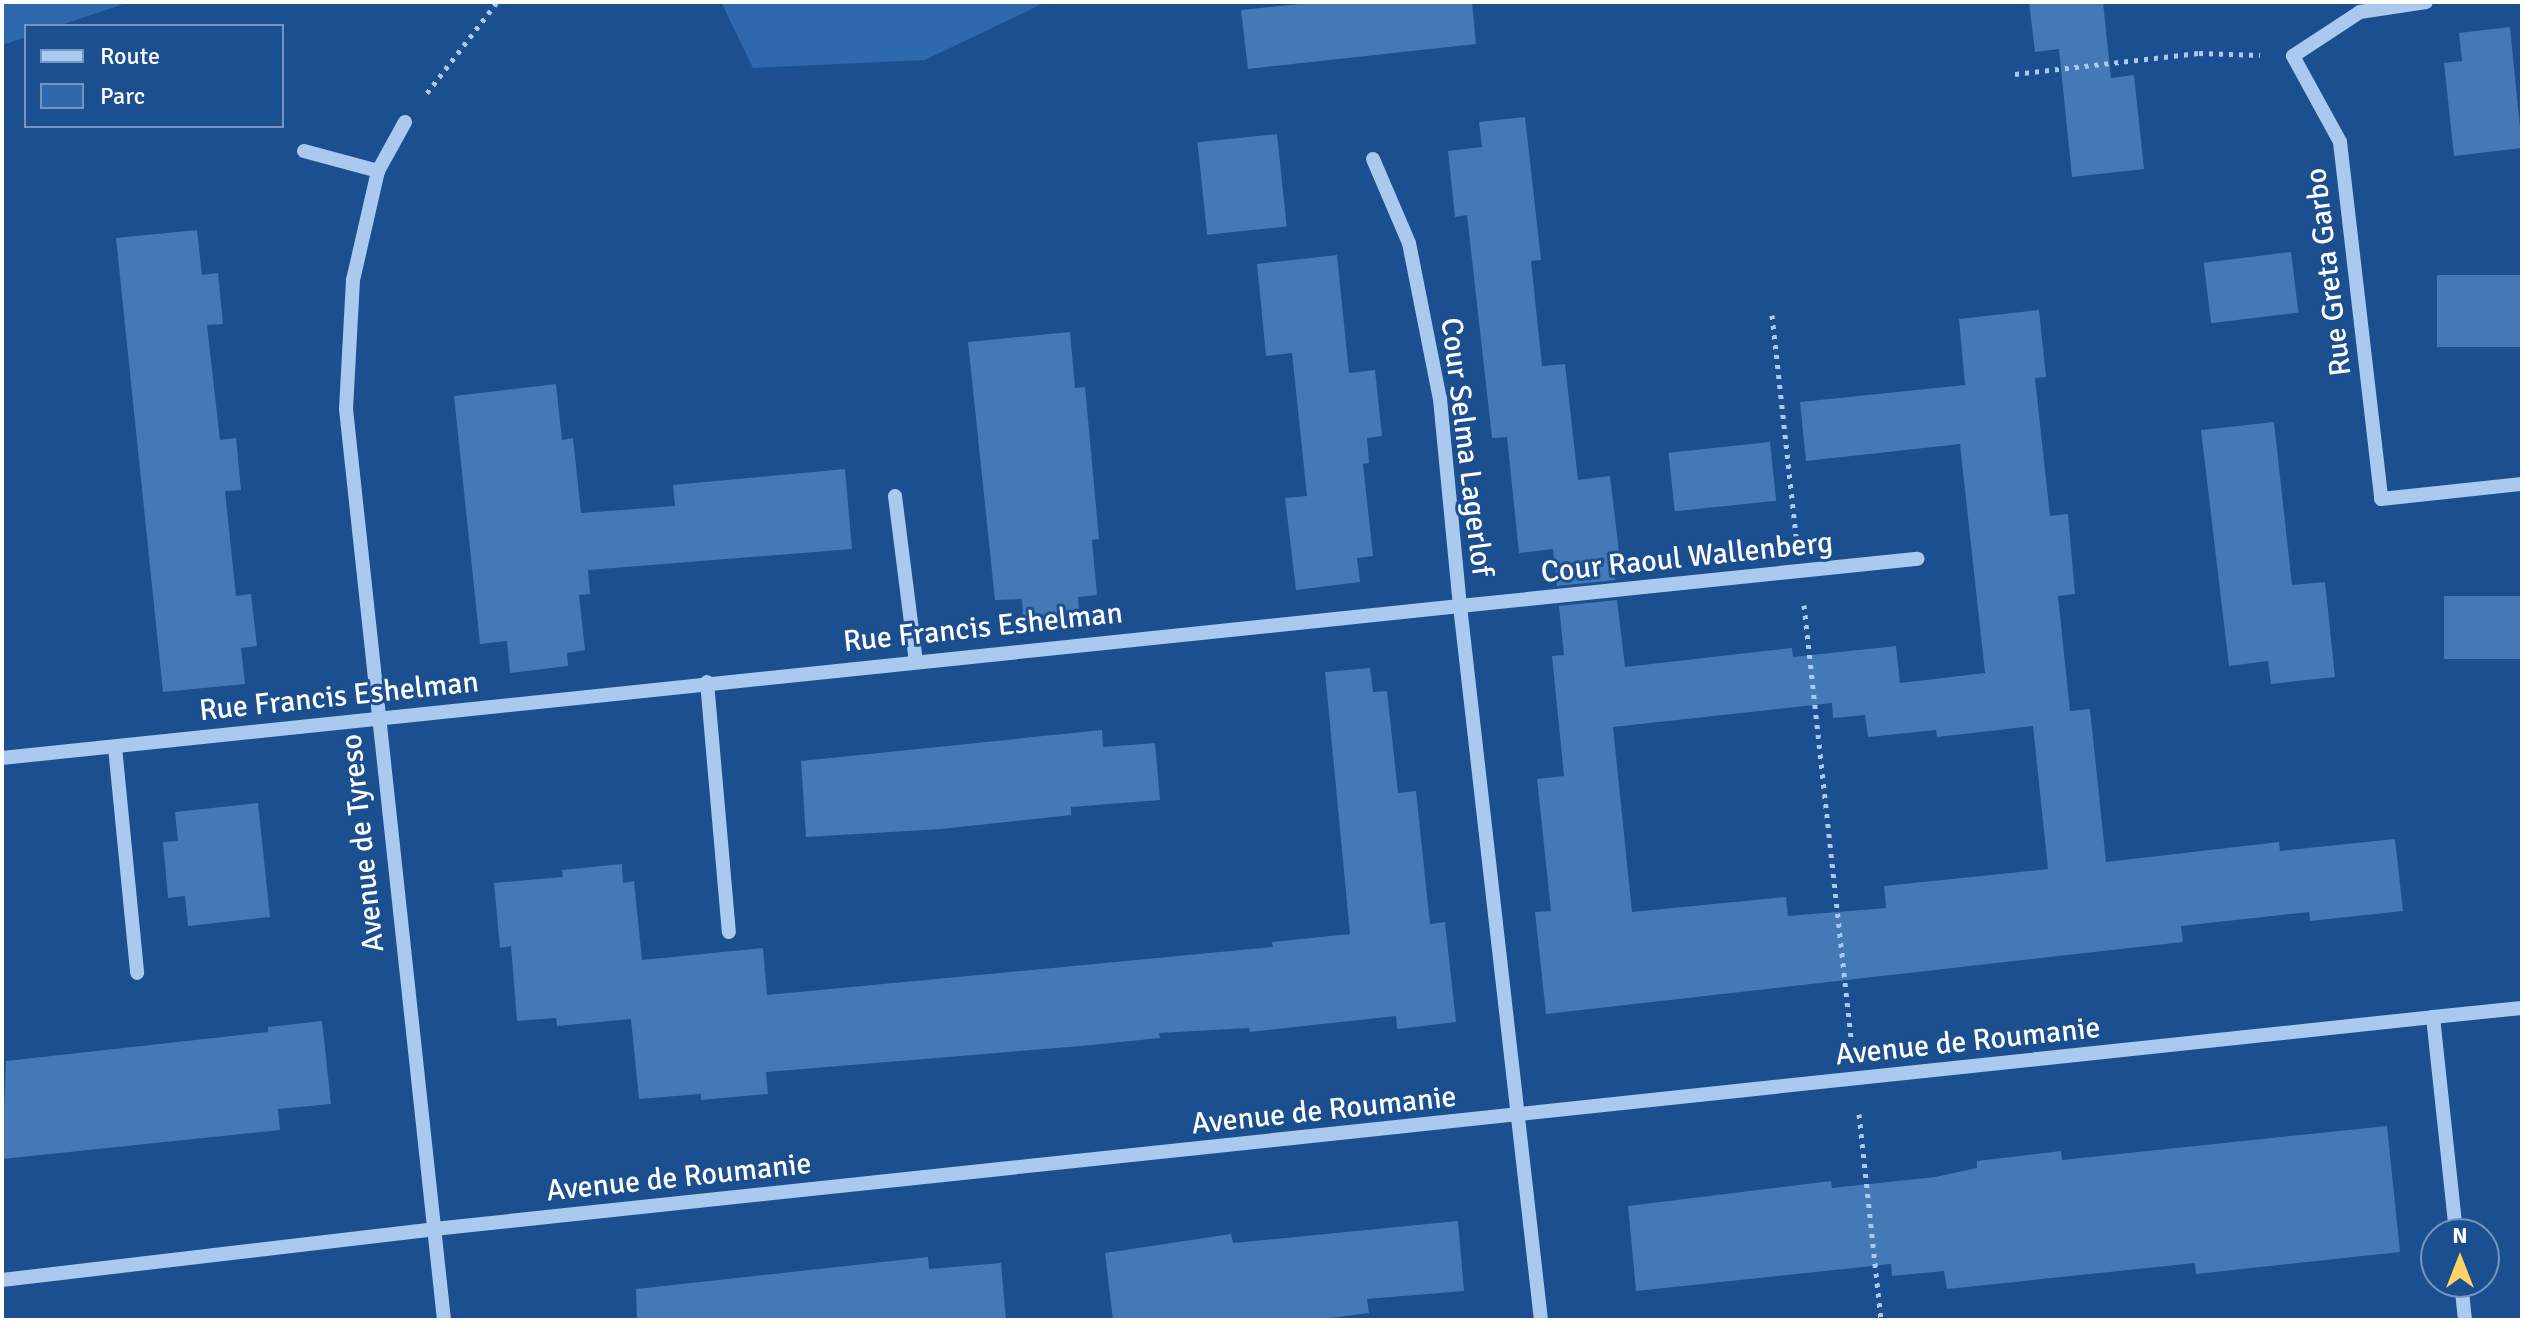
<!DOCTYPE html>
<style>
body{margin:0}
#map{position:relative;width:2524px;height:1322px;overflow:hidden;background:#1b4f8f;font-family:Signika,sans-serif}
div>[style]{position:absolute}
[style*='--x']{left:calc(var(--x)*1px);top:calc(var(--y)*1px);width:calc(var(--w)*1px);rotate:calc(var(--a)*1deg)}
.green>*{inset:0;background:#2e69ad}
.building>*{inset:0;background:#4478b7;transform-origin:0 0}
.path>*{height:5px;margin-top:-2.5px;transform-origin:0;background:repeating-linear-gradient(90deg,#a9c9ee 0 4px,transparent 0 10px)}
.minor>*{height:14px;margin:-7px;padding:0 7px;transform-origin:7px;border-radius:7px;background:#a9c9ee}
span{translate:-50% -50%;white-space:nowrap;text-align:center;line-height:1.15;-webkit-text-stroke:6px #1b4f8f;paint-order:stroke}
.street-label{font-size:30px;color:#fff}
.frame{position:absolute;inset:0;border:4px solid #fff;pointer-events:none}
.legend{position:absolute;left:24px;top:24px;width:260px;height:104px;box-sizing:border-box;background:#1b4f8f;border:2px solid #7695bc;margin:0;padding:10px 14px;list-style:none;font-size:24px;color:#fff}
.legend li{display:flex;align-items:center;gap:16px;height:40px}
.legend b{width:40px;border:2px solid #7695bc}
.north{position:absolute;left:2420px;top:1218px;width:80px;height:80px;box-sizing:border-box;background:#1b4f8f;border:2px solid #7695bc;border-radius:50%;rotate:0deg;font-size:22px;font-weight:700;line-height:32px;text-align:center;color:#fff}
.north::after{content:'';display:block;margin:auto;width:28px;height:36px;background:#ffd166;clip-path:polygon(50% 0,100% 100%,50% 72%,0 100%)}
</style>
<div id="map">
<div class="green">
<div style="clip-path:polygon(2px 2px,130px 2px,58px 26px,26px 26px,26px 37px,2px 45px)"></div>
<div style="clip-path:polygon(721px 2px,1046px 2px,925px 60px,753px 68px)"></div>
</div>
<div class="building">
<div style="clip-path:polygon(1320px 2px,1472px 2px,1476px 44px,1248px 69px,1241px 10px)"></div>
<div style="clip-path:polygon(2029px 2px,2103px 2px,2111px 78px,2134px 75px,2144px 169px,2072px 177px,2059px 49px,2035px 52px)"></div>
<div style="clip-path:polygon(2510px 27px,2522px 148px,2454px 156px,2444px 63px,2462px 61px,2459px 33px)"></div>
<div style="clip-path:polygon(1525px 117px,1541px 260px,1531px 261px,1542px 366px,1565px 364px,1578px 480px,1610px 476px,1621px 568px,1614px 569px,1615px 580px,1557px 586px,1553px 549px,1519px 553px,1507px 437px,1492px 438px,1467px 215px,1455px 217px,1448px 151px,1482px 147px,1479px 122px)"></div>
<div style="left:1277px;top:134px;width:93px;height:80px;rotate:84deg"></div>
<div style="clip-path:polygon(197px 230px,202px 275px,218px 273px,223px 324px,207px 325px,220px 440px,236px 438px,241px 490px,225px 491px,236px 596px,251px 594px,257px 646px,241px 648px,245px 684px,163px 692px,116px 238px)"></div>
<div style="left:2291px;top:252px;width:61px;height:88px;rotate:83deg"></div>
<div style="clip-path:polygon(1337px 255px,1349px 373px,1375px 370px,1382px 436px,1367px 438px,1369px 463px,1363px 464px,1373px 556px,1357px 558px,1360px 582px,1296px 590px,1285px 498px,1307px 496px,1292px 353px,1266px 356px,1257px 264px)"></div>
<div style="left:2522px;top:275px;width:72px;height:85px;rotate:90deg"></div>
<div style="clip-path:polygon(evenodd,2039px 310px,2046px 377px,2035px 378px,2050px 516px,2068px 514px,2075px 594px,2058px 596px,2070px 711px,2090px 709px,2106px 862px,2279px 842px,2280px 851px,2395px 839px,2403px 911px,2310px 921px,2309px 912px,2181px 926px,2183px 942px,1546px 1014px,1535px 912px,1551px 911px,1537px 779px,1564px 776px,1552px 656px,1564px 655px,1559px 606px,1617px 600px,1625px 667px,1792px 648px,1793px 657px,1896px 646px,1900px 683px,1985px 673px,1960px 444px,1806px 461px,1800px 402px,1965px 385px,1959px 319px,2039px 310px,1832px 703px,1833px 718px,1865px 715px,1868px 737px,1936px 730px,1937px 737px,2033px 726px,2048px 869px,1884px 886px,1886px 908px,1788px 916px,1786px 897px,1632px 912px,1613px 727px,1832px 703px)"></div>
<div style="clip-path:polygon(1070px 332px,1075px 388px,1085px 387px,1099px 539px,1092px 540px,1097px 595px,1078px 597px,1079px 611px,1023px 617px,1022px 599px,995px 600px,968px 342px)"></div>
<div style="clip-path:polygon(556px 384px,562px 440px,573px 438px,581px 513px,675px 506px,673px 485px,845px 469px,852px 549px,588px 570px,590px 594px,579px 595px,585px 650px,567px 653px,568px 666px,510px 673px,507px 641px,480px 644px,454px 396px)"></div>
<div style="clip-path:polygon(2274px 422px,2292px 585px,2325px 582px,2335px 677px,2271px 684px,2268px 661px,2229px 666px,2201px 430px)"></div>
<div style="left:1770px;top:442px;width:59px;height:102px;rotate:84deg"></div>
<div style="left:2522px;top:596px;width:63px;height:78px;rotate:90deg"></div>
<div style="clip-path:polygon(1370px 668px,1373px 692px,1387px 691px,1398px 793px,1416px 791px,1430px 924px,1445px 922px,1456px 1022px,1397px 1029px,1396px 1016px,1250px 1032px,1249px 1028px,1159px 1033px,1160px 1038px,1081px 1046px,766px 1072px,768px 1094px,701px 1100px,701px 1094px,639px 1099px,631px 1019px,557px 1026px,556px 1018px,517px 1021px,511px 946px,500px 948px,494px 883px,563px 877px,562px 870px,622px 864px,623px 883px,634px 881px,642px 960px,763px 948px,767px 995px,1273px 947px,1272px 942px,1350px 934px,1325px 672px)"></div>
<div style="clip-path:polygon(1102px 730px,1103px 747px,1155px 743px,1160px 800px,1071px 807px,1071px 815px,941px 829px,806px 837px,801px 761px)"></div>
<div style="clip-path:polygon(258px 803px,270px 917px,188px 926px,185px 896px,168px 898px,163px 842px,178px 841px,175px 812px)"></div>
<div style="clip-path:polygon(322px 1021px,331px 1104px,278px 1109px,280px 1130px,2px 1159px,6px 1061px,268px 1032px,268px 1027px)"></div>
<div style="clip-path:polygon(2387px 1126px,2400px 1252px,2196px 1274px,2195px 1263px,1947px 1289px,1944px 1271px,1892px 1276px,1891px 1264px,1636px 1291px,1628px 1206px,1831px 1181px,1832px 1188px,1935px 1177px,1977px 1168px,1977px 1161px,2061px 1151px,2062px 1160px)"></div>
<div style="clip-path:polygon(1458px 1221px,1464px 1291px,1367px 1299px,1369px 1313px,1315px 1320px,1113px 1320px,1105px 1253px,1231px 1234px,1233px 1243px)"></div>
<div style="clip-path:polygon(928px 1257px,929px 1269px,1001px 1263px,1006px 1320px,637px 1320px,636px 1289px)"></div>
</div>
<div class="path">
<div style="--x:2015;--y:74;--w:185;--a:-6.5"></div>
<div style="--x:2199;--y:53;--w:61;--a:1.9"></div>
<div style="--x:427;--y:93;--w:115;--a:-52.4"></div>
<div style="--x:1772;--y:315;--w:222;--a:83.8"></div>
<div style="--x:1804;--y:605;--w:439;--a:83.8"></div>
<div style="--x:1859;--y:1114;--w:207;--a:83.9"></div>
</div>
<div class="minor">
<div style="--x:2426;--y:2;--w:67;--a:171.4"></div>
<div style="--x:2360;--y:12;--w:80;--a:146.7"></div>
<div style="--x:2293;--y:56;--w:98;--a:61.3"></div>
<div style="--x:2340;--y:142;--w:359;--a:83.4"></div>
<div style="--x:2381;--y:499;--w:142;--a:-6.1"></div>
<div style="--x:405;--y:122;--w:56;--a:118.9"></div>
<div style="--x:378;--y:171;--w:112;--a:102.9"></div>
<div style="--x:353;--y:280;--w:129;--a:93.1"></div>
<div style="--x:346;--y:409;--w:916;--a:83.86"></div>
<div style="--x:304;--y:151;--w:77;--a:15.1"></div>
<div style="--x:1373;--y:159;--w:91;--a:66.8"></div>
<div style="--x:1409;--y:243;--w:159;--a:78.8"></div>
<div style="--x:1440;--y:399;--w:208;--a:84.5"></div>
<div style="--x:1460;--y:606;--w:460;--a:-5.9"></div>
<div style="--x:895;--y:496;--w:167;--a:82.8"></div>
<div style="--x:707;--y:682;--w:251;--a:85"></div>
<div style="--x:115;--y:747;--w:227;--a:84.4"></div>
<div style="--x:2;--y:758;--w:1466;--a:-5.95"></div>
<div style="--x:1460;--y:606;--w:719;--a:83.53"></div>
<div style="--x:2433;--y:1017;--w:89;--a:-5.8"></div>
<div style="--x:2;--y:1280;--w:435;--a:-6.7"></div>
<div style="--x:434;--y:1229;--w:2010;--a:-6.05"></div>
<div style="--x:2433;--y:1017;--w:218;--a:83.9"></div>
<div style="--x:2461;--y:1282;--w:38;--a:84"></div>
</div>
<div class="street-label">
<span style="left:2329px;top:272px;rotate:-97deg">Rue Greta Garbo</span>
<span style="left:1466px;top:447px;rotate:83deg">Cour Selma Lagerlof</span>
<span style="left:1687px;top:558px;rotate:-6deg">Cour Raoul Wallenberg</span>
<span style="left:983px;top:628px;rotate:-6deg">Rue Francis Eshelman</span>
<span style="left:339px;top:697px;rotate:-6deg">Rue Francis Eshelman</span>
<span style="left:363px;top:843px;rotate:-96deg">Avenue de Tyreso</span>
<span style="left:1968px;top:1042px;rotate:-6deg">Avenue de Roumanie</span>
<span style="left:1324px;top:1111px;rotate:-6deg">Avenue de Roumanie</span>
<span style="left:679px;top:1178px;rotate:-6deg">Avenue de Roumanie</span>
</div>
<div class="frame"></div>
<ul class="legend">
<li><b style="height:10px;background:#a9c9ee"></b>Route</li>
<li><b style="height:22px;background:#2e69ad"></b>Parc</li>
</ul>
<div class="north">N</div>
</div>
